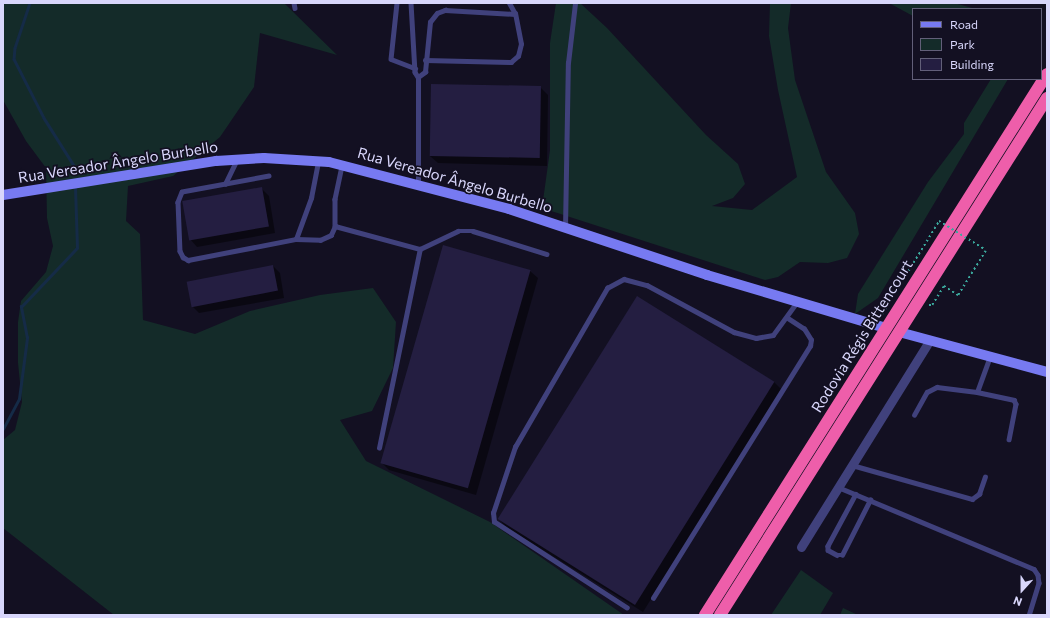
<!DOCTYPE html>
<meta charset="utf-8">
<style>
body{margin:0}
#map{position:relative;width:1050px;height:618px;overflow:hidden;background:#131022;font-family:Commissioner,sans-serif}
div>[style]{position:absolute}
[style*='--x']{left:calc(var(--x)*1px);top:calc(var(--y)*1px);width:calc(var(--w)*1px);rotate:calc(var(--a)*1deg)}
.green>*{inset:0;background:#142b29}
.shadow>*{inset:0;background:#0007}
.stream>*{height:2.5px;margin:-1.25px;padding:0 1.25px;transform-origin:1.25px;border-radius:1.25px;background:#152b47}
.building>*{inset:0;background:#241e41;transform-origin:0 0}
.path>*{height:1.5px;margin-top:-0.75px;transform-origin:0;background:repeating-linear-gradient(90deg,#3ba99d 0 2px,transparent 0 5px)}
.service>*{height:4.5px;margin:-2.25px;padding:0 2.25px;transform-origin:2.25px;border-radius:2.25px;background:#40417c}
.minor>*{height:9px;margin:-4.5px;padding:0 4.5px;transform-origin:4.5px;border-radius:4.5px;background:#40417c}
.secondary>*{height:10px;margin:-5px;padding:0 5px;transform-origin:5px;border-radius:5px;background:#777af1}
.motorway>*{height:12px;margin:-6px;padding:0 6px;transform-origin:6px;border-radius:6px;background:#ee5eaa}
.path-bridge>*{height:1.5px;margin-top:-0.75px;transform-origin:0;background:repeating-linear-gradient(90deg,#3ba99d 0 2px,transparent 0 5px)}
span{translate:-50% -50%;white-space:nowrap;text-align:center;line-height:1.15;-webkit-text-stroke:3.5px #131022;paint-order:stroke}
.street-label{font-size:15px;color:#d8d6fb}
.frame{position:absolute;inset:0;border:4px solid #d8d6fb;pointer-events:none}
.legend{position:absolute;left:912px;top:8px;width:130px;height:72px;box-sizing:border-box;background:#131022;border:1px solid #625f79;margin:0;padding:5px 7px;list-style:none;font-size:12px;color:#d8d6fb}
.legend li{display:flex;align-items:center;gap:8px;height:20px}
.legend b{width:20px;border:1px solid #625f79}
.north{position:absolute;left:1002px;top:570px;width:40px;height:40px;-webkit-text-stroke:3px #131022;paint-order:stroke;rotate:201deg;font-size:11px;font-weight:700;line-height:16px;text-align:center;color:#d8d6fb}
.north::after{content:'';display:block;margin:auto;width:14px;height:18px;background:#d8d6fb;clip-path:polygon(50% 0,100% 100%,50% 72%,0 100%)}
</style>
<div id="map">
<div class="green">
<div style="clip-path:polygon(3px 3px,284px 3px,337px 55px,260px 33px,254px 87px,220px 137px,173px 176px,128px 186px,126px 221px,140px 234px,143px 320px,195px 334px,250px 311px,320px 295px,373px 288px,396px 322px,393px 368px,372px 411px,340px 420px,366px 461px,490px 522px,624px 615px,114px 615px,3px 528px,3px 440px,15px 430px,22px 402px,18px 363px,18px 322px,21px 301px,46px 272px,53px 246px,47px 218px,46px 168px,26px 141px,3px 100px)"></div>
<div style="clip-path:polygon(556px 3px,580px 3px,607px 28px,706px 135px,738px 164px,745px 184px,733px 198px,712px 206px,752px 210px,797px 177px,778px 90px,769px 36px,770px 3px,791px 3px,788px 28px,795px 80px,826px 172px,855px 213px,859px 234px,847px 258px,828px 263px,800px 262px,778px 277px,765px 280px,542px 208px,550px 150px,550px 43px)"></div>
<div style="clip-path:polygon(889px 3px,954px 3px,976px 9px,913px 9px,913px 16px)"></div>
<div style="clip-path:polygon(991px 79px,1008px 79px,878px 298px,855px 314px,858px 294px,928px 182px,964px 134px,964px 123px)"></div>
<div style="clip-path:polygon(801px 570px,833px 593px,820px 615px,771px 615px)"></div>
<div style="clip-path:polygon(843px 608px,858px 615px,840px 615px)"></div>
</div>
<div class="shadow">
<div style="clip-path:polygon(540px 87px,548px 95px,547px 166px,438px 163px,430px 156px)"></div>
<div style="clip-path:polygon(261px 188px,269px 196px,275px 233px,197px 247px,190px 239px)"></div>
<div style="clip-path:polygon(273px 266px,280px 273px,284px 298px,199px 313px,191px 305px)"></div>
<div style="clip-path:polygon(530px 271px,538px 278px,476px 495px,389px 470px,382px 463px)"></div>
<div style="clip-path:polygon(638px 297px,774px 382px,782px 390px,643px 612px,506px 527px,499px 519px)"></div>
</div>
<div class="stream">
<div style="--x:30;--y:3;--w:47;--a:108.4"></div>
<div style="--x:15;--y:48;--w:11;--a:95"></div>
<div style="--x:14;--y:59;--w:66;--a:63"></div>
<div style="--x:44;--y:118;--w:58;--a:57.7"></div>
<div style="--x:75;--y:167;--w:7;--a:90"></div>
<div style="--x:3;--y:429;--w:34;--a:-62"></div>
<div style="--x:19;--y:399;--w:62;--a:-82.5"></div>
<div style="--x:27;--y:338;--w:32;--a:-101"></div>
<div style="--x:21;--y:307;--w:81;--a:-46.5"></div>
<div style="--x:77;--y:248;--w:59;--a:-91.9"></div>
</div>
<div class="building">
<div style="left:431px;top:84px;width:110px;height:72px;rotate:1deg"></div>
<div style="left:262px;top:187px;width:40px;height:81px;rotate:80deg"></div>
<div style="left:443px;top:245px;width:91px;height:227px;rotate:16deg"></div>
<div style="left:273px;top:265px;width:26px;height:88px;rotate:79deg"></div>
<div style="left:637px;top:296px;width:162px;height:263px;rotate:32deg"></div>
</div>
<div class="path">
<div style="--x:929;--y:305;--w:3;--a:0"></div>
<div style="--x:932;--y:305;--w:22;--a:-58"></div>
<div style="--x:944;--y:286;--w:17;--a:33"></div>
<div style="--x:958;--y:295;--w:53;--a:-58.1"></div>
<div style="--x:878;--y:316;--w:4;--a:-27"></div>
<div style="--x:882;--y:314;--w:109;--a:-58.5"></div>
</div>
<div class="service">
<div style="--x:294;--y:3;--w:5;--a:79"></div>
<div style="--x:397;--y:3;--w:56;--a:96.1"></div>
<div style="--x:391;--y:59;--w:26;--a:21"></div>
<div style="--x:411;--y:3;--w:69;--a:86.7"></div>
<div style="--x:415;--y:72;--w:6;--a:59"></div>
<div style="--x:425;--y:60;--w:86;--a:1.3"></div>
<div style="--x:511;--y:62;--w:9;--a:-41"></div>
<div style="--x:518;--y:56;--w:12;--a:-76"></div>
<div style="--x:521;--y:44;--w:31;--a:-101"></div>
<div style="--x:515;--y:14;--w:13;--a:-119"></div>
<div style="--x:418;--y:77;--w:9;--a:-36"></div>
<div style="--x:425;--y:72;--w:50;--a:-84.3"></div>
<div style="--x:430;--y:22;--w:11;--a:-52"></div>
<div style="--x:437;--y:13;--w:9;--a:-21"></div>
<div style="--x:445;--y:10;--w:70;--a:3.3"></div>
<div style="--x:342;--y:166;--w:34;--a:102"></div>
<div style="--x:335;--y:199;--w:27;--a:90"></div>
<div style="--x:335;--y:226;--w:88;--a:15.1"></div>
<div style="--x:420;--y:249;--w:42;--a:-25.3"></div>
<div style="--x:458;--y:231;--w:15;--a:0"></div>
<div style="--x:473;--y:231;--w:77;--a:17.3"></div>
<div style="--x:269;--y:176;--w:88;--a:169.6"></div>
<div style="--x:182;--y:192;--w:11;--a:112"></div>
<div style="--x:178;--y:202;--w:49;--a:87.7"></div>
<div style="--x:180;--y:251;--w:7;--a:63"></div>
<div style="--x:183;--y:257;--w:6;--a:31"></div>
<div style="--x:188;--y:260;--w:110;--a:-11"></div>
<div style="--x:296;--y:239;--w:24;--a:2"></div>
<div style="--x:320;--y:240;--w:12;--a:-24"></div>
<div style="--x:331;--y:235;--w:10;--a:-66"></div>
<div style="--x:225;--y:184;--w:25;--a:-64"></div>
<div style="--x:418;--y:184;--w:107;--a:-90"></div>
<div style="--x:565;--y:228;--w:165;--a:-89"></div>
<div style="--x:568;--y:63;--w:60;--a:-83.3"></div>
<div style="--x:296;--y:239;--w:44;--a:-69.9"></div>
<div style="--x:311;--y:198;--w:37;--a:-79"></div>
<div style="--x:977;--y:392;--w:37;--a:-70"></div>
<div style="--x:914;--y:415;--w:26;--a:-61"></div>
<div style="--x:927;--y:392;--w:11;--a:-27"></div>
<div style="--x:937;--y:387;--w:40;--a:7.1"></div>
<div style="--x:977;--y:392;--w:38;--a:12"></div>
<div style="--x:1014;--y:400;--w:4;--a:63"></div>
<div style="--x:1016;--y:404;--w:36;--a:101"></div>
<div style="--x:379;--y:448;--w:203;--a:-78.4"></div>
<div style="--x:852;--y:465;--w:125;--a:15.8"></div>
<div style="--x:972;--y:499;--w:9;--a:-36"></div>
<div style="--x:979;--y:494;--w:18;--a:-71"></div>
<div style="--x:838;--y:487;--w:212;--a:22.7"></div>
<div style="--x:1034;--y:569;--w:7;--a:56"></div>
<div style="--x:1038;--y:575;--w:8;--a:83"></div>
<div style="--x:1039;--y:583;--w:34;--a:107"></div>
<div style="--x:856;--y:494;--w:59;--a:118.3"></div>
<div style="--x:828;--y:546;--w:4;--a:90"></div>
<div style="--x:828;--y:550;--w:10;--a:29"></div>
<div style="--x:837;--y:555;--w:5;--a:0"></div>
<div style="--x:842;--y:555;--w:62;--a:-63"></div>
<div style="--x:653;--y:598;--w:297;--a:-58.1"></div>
<div style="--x:810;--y:346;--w:6;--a:-81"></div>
<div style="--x:811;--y:340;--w:13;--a:-122"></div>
<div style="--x:804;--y:329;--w:20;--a:-147"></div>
<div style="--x:627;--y:608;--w:158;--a:-147.1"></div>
<div style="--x:494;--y:522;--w:9;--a:-96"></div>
<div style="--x:493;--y:513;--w:70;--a:-71.6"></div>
<div style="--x:515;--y:447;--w:184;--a:-59.9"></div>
<div style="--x:607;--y:288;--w:19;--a:-28"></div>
<div style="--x:624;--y:279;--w:24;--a:15"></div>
<div style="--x:647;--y:285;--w:99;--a:28.4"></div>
<div style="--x:734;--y:332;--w:23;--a:15"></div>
<div style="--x:756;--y:338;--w:17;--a:-10"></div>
<div style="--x:773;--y:335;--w:41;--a:-54"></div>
</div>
<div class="minor">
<div style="--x:801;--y:547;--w:244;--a:-58.1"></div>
</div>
<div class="secondary">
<div style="--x:3;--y:195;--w:216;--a:-9.1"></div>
<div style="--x:216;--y:161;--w:48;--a:-3.6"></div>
<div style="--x:264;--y:158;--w:65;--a:3.5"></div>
<div style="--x:329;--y:162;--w:186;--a:14.6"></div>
<div style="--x:509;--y:209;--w:209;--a:18.4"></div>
<div style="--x:707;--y:275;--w:187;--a:16.5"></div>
<div style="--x:899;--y:332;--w:153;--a:15.1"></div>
</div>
<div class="motorway">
<div style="--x:705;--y:615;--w:640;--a:-57.7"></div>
<div style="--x:720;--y:615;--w:612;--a:-57.69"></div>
</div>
<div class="path-bridge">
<div style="--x:939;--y:221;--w:55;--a:31.7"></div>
</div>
<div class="street-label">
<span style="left:118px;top:162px;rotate:-9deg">Rua Vereador Ângelo Burbello</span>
<span style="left:455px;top:180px;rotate:16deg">Rua Vereador Ângelo Burbello</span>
<span style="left:862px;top:336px;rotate:-58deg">Rodovia Régis Bittencourt</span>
</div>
<div class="frame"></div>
<ul class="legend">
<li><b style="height:5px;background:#777af1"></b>Road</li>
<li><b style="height:11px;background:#142b29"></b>Park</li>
<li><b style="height:11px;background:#241e41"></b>Building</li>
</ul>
<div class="north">N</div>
</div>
